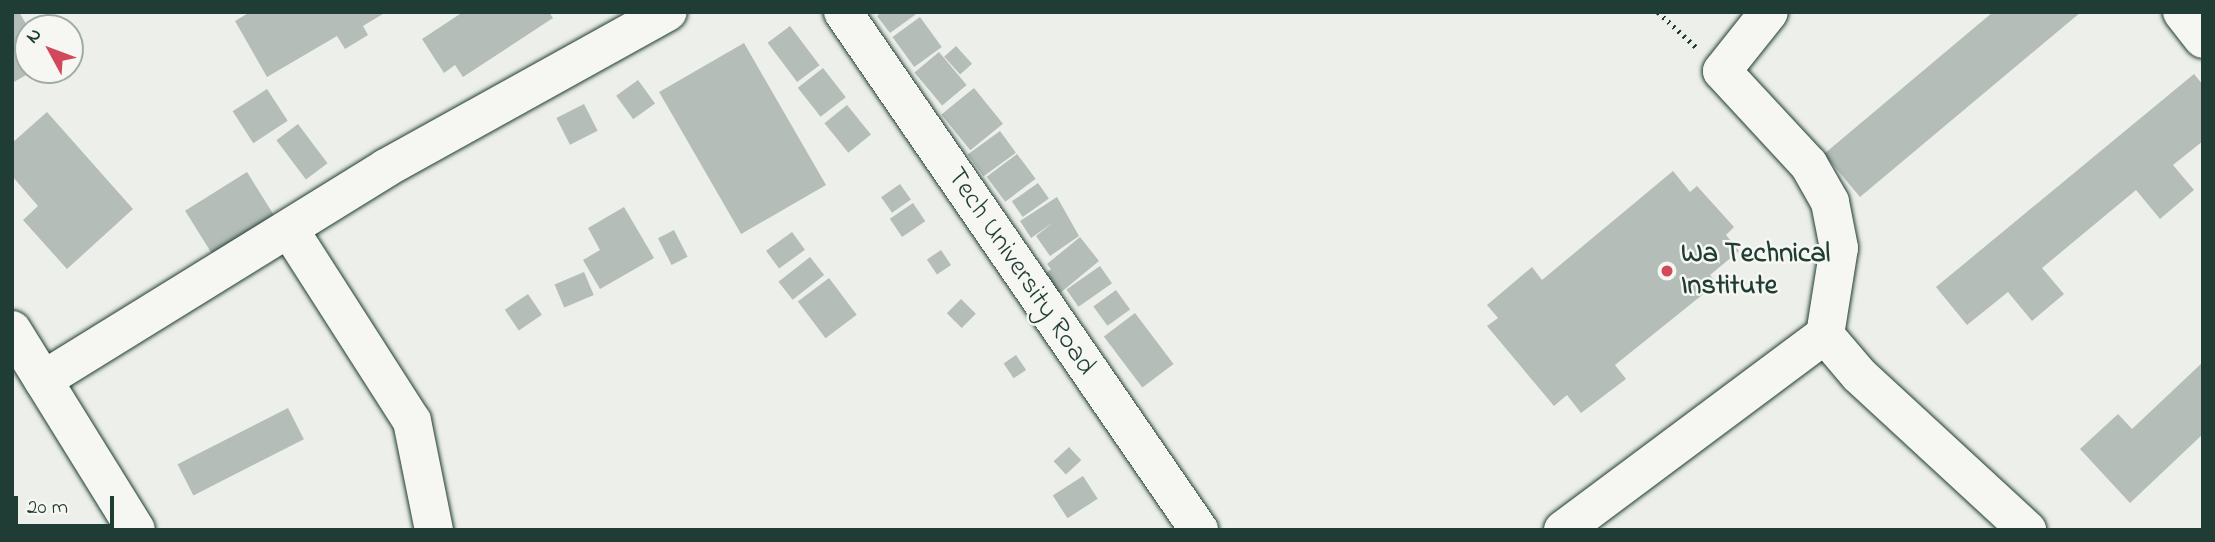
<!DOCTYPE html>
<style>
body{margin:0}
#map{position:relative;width:2215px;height:542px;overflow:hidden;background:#edefea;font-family:"Indie Flower",sans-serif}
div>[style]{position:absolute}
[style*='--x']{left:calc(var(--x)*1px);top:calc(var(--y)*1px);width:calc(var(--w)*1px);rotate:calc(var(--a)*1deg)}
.building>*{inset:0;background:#b4bdb8;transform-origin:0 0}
.path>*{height:4.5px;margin-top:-2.25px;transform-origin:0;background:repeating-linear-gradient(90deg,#1f3d34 0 2px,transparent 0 7px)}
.roads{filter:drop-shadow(0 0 2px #1f3d34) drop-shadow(0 0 2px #1f3d34)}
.minor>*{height:38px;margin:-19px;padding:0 19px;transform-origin:19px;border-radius:19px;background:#f6f6f2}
.dots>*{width:19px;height:19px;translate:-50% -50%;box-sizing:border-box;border:4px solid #f6f6f2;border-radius:50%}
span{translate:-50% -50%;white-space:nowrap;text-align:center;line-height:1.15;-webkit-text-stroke:5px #f6f6f2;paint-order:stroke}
.poi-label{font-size:28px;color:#1f3d34;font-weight:700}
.left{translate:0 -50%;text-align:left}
.street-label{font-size:28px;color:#1f3d34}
.frame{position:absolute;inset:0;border:14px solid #1f3d34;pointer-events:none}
.north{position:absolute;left:14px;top:14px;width:70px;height:70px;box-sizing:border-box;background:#f6f6f2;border:2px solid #a0aca6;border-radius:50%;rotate:311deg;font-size:19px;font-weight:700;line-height:28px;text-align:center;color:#1f3d34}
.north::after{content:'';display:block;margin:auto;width:24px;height:32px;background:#d1495b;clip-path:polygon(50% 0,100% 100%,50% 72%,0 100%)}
.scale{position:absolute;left:14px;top:496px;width:100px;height:32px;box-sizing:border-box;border:4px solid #1f3d34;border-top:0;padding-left:9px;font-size:21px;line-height:24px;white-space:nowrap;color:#1f3d34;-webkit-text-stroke:5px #f6f6f2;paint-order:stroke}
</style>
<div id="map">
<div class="building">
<div style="clip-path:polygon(12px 12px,19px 12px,28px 27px,28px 70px,35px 70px,12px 83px)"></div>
<div style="clip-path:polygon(250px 12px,386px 12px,363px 26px,368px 35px,345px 49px,337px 36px,267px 77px,235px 21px)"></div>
<div style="clip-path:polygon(463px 12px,549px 12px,553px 18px,463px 77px,455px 65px,444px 73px,422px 39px)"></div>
<div style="clip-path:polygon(882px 12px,919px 12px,890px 33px,877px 16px)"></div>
<div style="clip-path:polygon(1993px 12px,2081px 12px,1860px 197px,1824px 154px)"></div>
<div style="left:920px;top:17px;width:37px;height:34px;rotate:54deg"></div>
<div style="left:790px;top:26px;width:49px;height:28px;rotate:53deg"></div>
<div style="left:744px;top:43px;width:164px;height:98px;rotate:60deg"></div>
<div style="left:956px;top:46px;width:24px;height:16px;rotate:48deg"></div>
<div style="left:939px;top:52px;width:43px;height:32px;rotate:50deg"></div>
<div style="left:823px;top:68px;width:37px;height:32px;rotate:52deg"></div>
<div style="clip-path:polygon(2194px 74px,2203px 85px,2203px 141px,2173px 165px,2194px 190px,2160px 219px,2136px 190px,2042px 268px,2064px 294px,2032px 321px,2008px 292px,1967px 325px,1936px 287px)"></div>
<div style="left:638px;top:80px;width:29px;height:27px;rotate:54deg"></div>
<div style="left:974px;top:88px;width:46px;height:42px;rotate:51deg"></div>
<div style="left:267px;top:89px;width:38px;height:41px;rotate:57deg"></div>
<div style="left:584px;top:104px;width:30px;height:31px;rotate:63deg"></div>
<div style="left:847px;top:105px;width:38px;height:29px;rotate:51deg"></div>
<div style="clip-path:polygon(47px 112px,133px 209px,67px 269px,23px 220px,38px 206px,12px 176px,12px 143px)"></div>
<div style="left:298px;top:124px;width:49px;height:27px;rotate:53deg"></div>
<div style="left:1000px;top:131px;width:27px;height:40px;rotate:54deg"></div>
<div style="left:1017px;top:154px;width:31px;height:38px;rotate:53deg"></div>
<div style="clip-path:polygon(1673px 171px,1690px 192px,1697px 186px,1734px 227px,1726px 235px,1739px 251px,1710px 275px,1717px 283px,1615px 365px,1626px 379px,1581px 413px,1567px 395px,1554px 406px,1487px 326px,1498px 318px,1487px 305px,1532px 267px,1542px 280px)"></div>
<div style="left:247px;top:172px;width:55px;height:73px;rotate:58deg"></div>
<div style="left:1038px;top:183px;width:19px;height:32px;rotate:55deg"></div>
<div style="left:900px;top:184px;width:19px;height:23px;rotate:55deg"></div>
<div style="clip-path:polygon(1057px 197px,1079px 236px,1050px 256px,1036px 236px,1054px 222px,1031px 238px,1020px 221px)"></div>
<div style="left:913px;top:203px;width:22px;height:28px;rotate:56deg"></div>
<div style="clip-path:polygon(624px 207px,654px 258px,600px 289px,583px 260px,600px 250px,588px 228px)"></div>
<div style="left:674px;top:230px;width:30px;height:18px;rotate:63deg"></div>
<div style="left:792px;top:232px;width:22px;height:32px;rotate:54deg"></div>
<div style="clip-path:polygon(1080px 237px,1099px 261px,1054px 298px,1039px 279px,1051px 269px,1047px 264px)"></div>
<div style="left:941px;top:250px;width:18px;height:17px;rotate:56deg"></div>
<div style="left:810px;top:257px;width:23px;height:40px;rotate:52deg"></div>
<div style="left:1100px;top:266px;width:21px;height:41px;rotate:55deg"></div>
<div style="left:584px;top:272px;width:25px;height:32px;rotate:67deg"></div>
<div style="left:829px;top:278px;width:46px;height:39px;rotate:53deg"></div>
<div style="left:1116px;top:290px;width:24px;height:28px;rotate:54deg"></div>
<div style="left:528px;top:294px;width:25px;height:28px;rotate:56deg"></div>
<div style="left:961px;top:299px;width:21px;height:20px;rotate:45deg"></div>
<div style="left:1135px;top:313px;width:64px;height:39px;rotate:53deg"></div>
<div style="left:1016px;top:355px;width:18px;height:15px;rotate:56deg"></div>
<div style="clip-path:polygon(2203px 362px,2203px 434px,2130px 503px,2080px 449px,2118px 414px,2132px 429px)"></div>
<div style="left:288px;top:408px;width:35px;height:124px;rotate:63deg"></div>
<div style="left:1069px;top:447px;width:18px;height:21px;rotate:47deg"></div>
<div style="left:1083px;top:476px;width:27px;height:36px;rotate:57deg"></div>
</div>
<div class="path">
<div style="--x:1658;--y:12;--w:52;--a:42.6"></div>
</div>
<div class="roads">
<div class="minor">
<div style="--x:843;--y:12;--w:629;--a:55.5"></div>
<div style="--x:2182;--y:12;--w:34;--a:52"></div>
<div style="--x:289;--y:229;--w:228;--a:57.4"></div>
<div style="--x:412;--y:421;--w:111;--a:78.6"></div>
<div style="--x:12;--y:330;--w:235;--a:58.2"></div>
<div style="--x:1825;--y:335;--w:52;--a:49.6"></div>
<div style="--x:1859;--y:375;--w:229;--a:42.7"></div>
<div style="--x:43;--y:380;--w:403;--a:-31.7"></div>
<div style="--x:386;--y:168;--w:322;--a:-29"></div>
<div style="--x:1563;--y:530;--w:327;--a:-36.7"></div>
<div style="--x:1825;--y:335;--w:88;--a:-80.9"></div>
<div style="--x:1839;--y:248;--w:47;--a:-101.1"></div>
<div style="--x:1830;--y:202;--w:43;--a:-119.6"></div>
<div style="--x:1809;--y:165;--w:128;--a:-132.8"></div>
<div style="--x:1722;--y:71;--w:75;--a:-51.5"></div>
</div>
</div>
<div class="dots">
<div style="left:1667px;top:271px;background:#d1495b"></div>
</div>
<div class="poi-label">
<span class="left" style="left:1681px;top:271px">Wa Technical<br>Institute</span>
</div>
<div class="street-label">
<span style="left:1020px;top:272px;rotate:56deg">Tech University Road</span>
</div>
<div class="frame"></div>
<div class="north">N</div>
<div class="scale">20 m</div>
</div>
